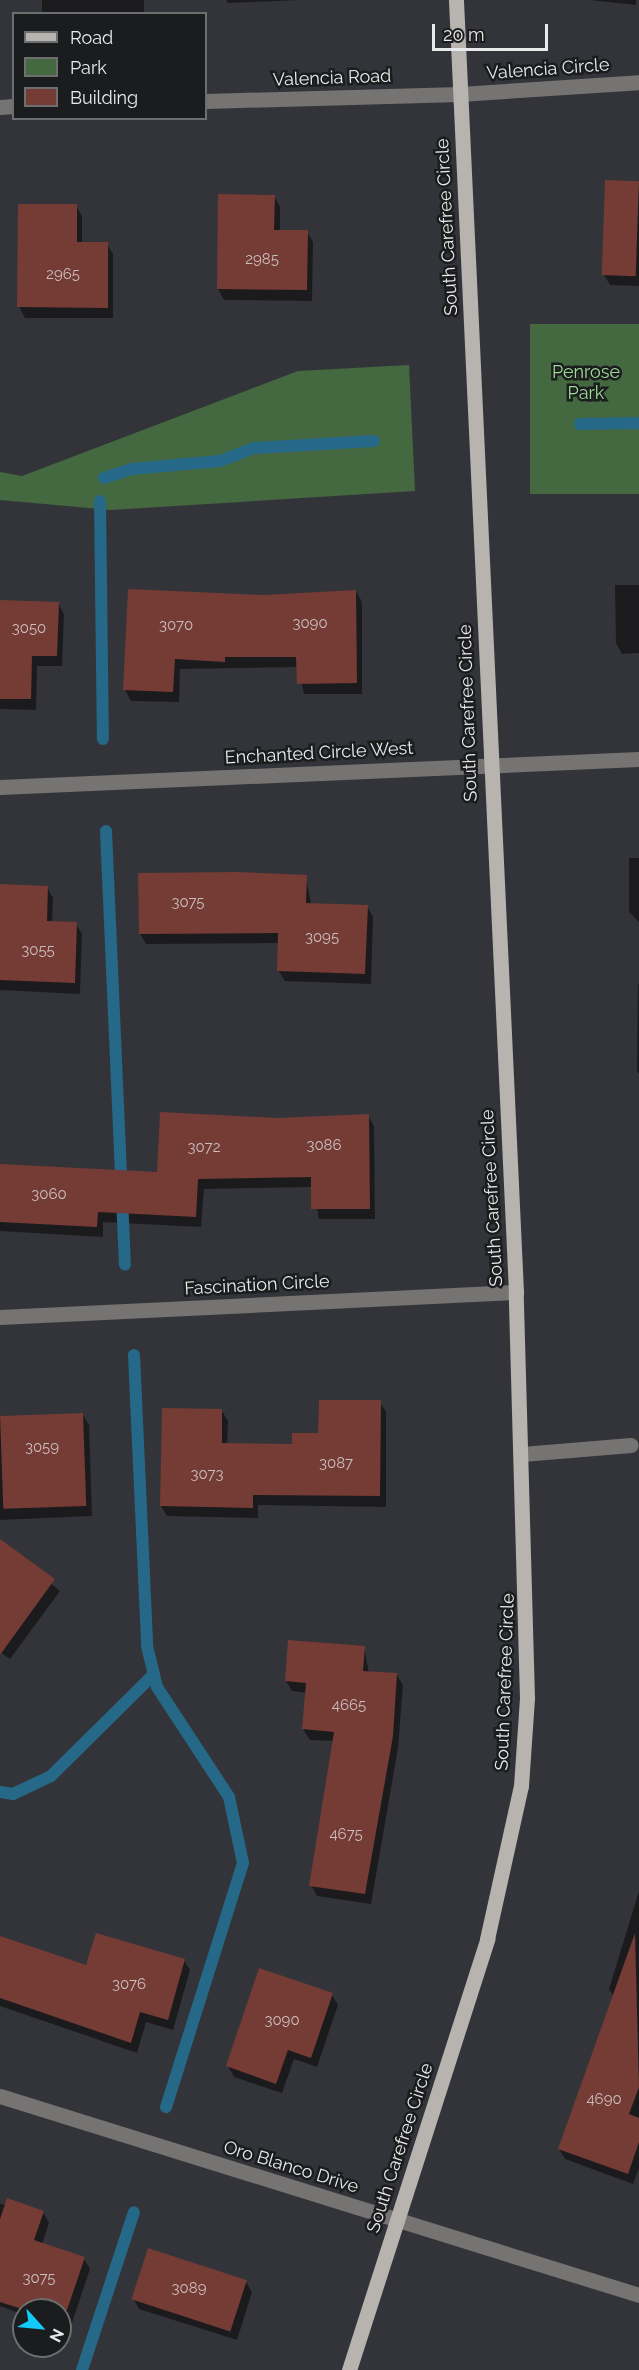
<!DOCTYPE html>
<style>
body{margin:0}
#map{position:relative;width:639px;height:2370px;overflow:hidden;background:#333439;font-family:Raleway,sans-serif}
div>[style]{position:absolute}
[style*='--x']{left:calc(var(--x)*1px);top:calc(var(--y)*1px);width:calc(var(--w)*1px);rotate:calc(var(--a)*1deg)}
.green>*{inset:0;background:#446840;transform-origin:0 0}
.shadow>*{inset:0;background:#0007;transform-origin:0 0}
.stream>*{height:12px;margin:-6px;padding:0 6px;transform-origin:6px;border-radius:6px;background:#266888}
.building>*{inset:0;background:#753b35;transform-origin:0 0}
.minor>*{height:15px;margin:-7.5px;padding:0 7.5px;transform-origin:7.5px;border-radius:7.5px;background:#767472}
.major>*{height:15px;margin:-7.5px;padding:0 7.5px;transform-origin:7.5px;border-radius:7.5px;background:#b7b3af}
span{translate:-50% -50%;white-space:nowrap;text-align:center;line-height:1.15;-webkit-text-stroke:5px #1b1c1e;paint-order:stroke}
.number-label{font-size:15px;color:#cbbebe}
.number-label span{-webkit-text-stroke-width:0}
.street-label{font-size:18px;color:#e8e9eb}
.park-label{font-size:18px;color:#9cda96}
.legend{position:absolute;left:12px;top:12px;width:195px;height:108px;box-sizing:border-box;background:#1b1c1e;border:2px solid #6d6e70;margin:0;padding:8px 10px;list-style:none;font-size:18px;color:#e8e9eb}
.legend li{display:flex;align-items:center;gap:12px;height:30px}
.legend b{width:30px;border:2px solid #6d6e70}
.north{position:absolute;left:12px;top:2298px;width:60px;height:60px;box-sizing:border-box;background:#1b1c1e;border:2px solid #6d6e70;border-radius:50%;rotate:117deg;font-size:16px;font-weight:700;line-height:24px;text-align:center;color:#e8e9eb}
.north::after{content:'';display:block;margin:auto;width:21px;height:27px;background:#14cafb;clip-path:polygon(50% 0,100% 100%,50% 72%,0 100%)}
.scale{position:absolute;left:432px;top:24px;width:116px;height:27px;box-sizing:border-box;border:3px solid #e8e9eb;border-top:0;padding-left:8px;font-size:18px;line-height:21px;white-space:nowrap;color:#e8e9eb;-webkit-text-stroke:4px #1b1c1e;paint-order:stroke}
</style>
<div id="map">
<div class="green">
<div style="left:639px;top:324px;width:170px;height:109px;rotate:90deg"></div>
<div style="clip-path:polygon(409px 365px,415px 491px,111px 510px,0 500px,0 472px,22px 476px,298px 371px)"></div>
</div>
<div class="shadow">
<div style="left:42px;top:0;width:102px;height:15px"></div>
<div style="clip-path:polygon(226px 0,301px 0,228px 3px)"></div>
<div style="clip-path:polygon(590px 0,636px 0,636px 5px)"></div>
<div style="clip-path:polygon(639px 183px,639px 286px,610px 285px,604px 275px)"></div>
<div style="clip-path:polygon(220px 196px,274px 196px,280px 207px,280px 232px,307px 232px,313px 242px,312px 301px,224px 300px,218px 289px)"></div>
<div style="clip-path:polygon(76px 206px,82px 216px,82px 243px,107px 244px,113px 254px,113px 318px,25px 318px,19px 307px)"></div>
<div style="clip-path:polygon(615px 585px,639px 585px,639px 653px,622px 654px,616px 643px)"></div>
<div style="clip-path:polygon(356px 591px,362px 602px,362px 694px,304px 694px,298px 667px,180px 669px,179px 702px,131px 701px,125px 690px,264px 596px)"></div>
<div style="clip-path:polygon(0 602px,58px 603px,64px 614px,62px 666px,37px 666px,36px 710px,0 709px)"></div>
<div style="clip-path:polygon(629px 858px,639px 858px,639px 922px,629px 912px)"></div>
<div style="clip-path:polygon(306px 877px,311px 904px,367px 906px,373px 917px,371px 984px,285px 981px,278px 970px,279px 943px,146px 944px,140px 934px)"></div>
<div style="clip-path:polygon(0 885px,47px 887px,53px 898px,52px 923px,76px 924px,82px 934px,80px 994px,0 990px)"></div>
<div style="clip-path:polygon(638px 984px,639px 984px,639px 1074px,637px 1070px)"></div>
<div style="clip-path:polygon(368px 1116px,374px 1126px,375px 1219px,319px 1219px,313px 1187px,204px 1189px,201px 1227px,103px 1222px,103px 1237px,0 1231px,0 1165px,158px 1174px,277px 1119px)"></div>
<div style="clip-path:polygon(380px 1402px,386px 1412px,386px 1507px,258px 1505px,258px 1518px,167px 1516px,161px 1506px,222px 1411px,228px 1421px,227px 1445px,293px 1446px)"></div>
<div style="clip-path:polygon(82px 1414px,89px 1425px,92px 1516px,0 1520px,0 1418px)"></div>
<div style="clip-path:polygon(0 1541px,60px 1591px,10px 1659px,0 1652px)"></div>
<div style="clip-path:polygon(364px 1647px,369px 1673px,397px 1675px,403px 1685px,398px 1748px,371px 1904px,317px 1896px,311px 1885px,334px 1741px,310px 1740px,303px 1729px,306px 1693px,292px 1691px,286px 1681px)"></div>
<div style="clip-path:polygon(639px 1891px,639px 2168px,633px 2184px,565px 2159px,559px 2149px,614px 1997px,609px 1989px)"></div>
<div style="clip-path:polygon(0 1938px,87px 1967px,184px 1960px,190px 1970px,173px 2030px,146px 2022px,137px 2053px,0 2006px)"></div>
<div style="clip-path:polygon(332px 1995px,338px 2005px,317px 2067px,294px 2059px,282px 2093px,234px 2077px,228px 2066px)"></div>
<div style="clip-path:polygon(0 2204px,43px 2212px,49px 2223px,42px 2244px,84px 2259px,90px 2269px,69px 2332px,60px 2329px,60px 2310px,24px 2310px,24px 2315px,0 2306px)"></div>
<div style="clip-path:polygon(246px 2282px,252px 2292px,237px 2340px,139px 2309px,133px 2298px)"></div>
</div>
<div class="stream">
<div style="--x:580;--y:424;--w:59;--a:-1"></div>
<div style="--x:104;--y:478;--w:29;--a:-18"></div>
<div style="--x:132;--y:469;--w:88;--a:-5.2"></div>
<div style="--x:220;--y:461;--w:36;--a:-21"></div>
<div style="--x:254;--y:448;--w:120;--a:-3.3"></div>
<div style="--x:100;--y:501;--w:238;--a:89.3"></div>
<div style="--x:106;--y:831;--w:434;--a:87.5"></div>
<div style="--x:134;--y:1355;--w:291;--a:87.4"></div>
<div style="--x:147;--y:1646;--w:42;--a:76.3"></div>
<div style="--x:157;--y:1687;--w:131;--a:56.8"></div>
<div style="--x:229;--y:1797;--w:67;--a:78"></div>
<div style="--x:243;--y:1863;--w:256;--a:107.5"></div>
<div style="--x:0;--y:1792;--w:13;--a:9"></div>
<div style="--x:13;--y:1794;--w:42;--a:-25.3"></div>
<div style="--x:51;--y:1776;--w:145;--a:-44.7"></div>
<div style="--x:82;--y:2370;--w:166;--a:-71.8"></div>
</div>
<div class="building">
<div style="left:605px;top:180px;width:34px;height:95px;rotate:2deg"></div>
<div style="clip-path:polygon(218px 194px,275px 195px,274px 230px,308px 230px,307px 290px,217px 289px)"></div>
<div style="clip-path:polygon(18px 204px,77px 204px,77px 242px,108px 242px,108px 308px,17px 307px)"></div>
<div style="clip-path:polygon(128px 589px,264px 595px,356px 590px,357px 683px,297px 684px,296px 657px,225px 657px,225px 662px,175px 659px,173px 692px,123px 690px)"></div>
<div style="clip-path:polygon(0 600px,59px 602px,57px 656px,32px 656px,31px 699px,0 699px)"></div>
<div style="clip-path:polygon(238px 872px,307px 875px,306px 903px,368px 905px,365px 974px,277px 971px,278px 933px,139px 934px,138px 873px)"></div>
<div style="clip-path:polygon(0 884px,48px 886px,47px 921px,77px 922px,75px 983px,0 980px)"></div>
<div style="clip-path:polygon(160px 1112px,278px 1118px,369px 1114px,370px 1209px,311px 1209px,311px 1177px,198px 1179px,196px 1217px,98px 1212px,97px 1227px,0 1222px,0 1164px,157px 1172px)"></div>
<div style="clip-path:polygon(319px 1400px,381px 1400px,380px 1496px,253px 1495px,253px 1508px,160px 1506px,162px 1408px,222px 1409px,222px 1443px,292px 1444px,292px 1433px,318px 1433px)"></div>
<div style="left:83px;top:1413px;width:93px;height:83px;rotate:88deg"></div>
<div style="clip-path:polygon(0 1539px,55px 1579px,0 1655px)"></div>
<div style="clip-path:polygon(288px 1640px,365px 1646px,363px 1671px,397px 1673px,393px 1736px,365px 1894px,309px 1886px,334px 1732px,302px 1729px,306px 1683px,285px 1681px)"></div>
<div style="clip-path:polygon(96px 1933px,185px 1959px,168px 2020px,140px 2012px,131px 2043px,0 1998px,0 1936px,86px 1965px)"></div>
<div style="clip-path:polygon(635px 1933px,639px 2087px,629px 2114px,639px 2118px,639px 2142px,628px 2174px,558px 2149px)"></div>
<div style="clip-path:polygon(259px 1968px,333px 1993px,311px 2058px,288px 2050px,276px 2084px,226px 2066px)"></div>
<div style="clip-path:polygon(7px 2198px,44px 2211px,34px 2240px,85px 2257px,67px 2310px,25px 2310px,0 2302px,0 2219px)"></div>
<div style="left:148px;top:2248px;width:104px;height:54px;rotate:18deg"></div>
</div>
<div class="minor">
<div style="--x:206;--y:101;--w:254;--a:-1.6"></div>
<div style="--x:460;--y:94;--w:179;--a:-3.8"></div>
<div style="--x:0;--y:107;--w:14;--a:-4"></div>
<div style="--x:0;--y:787;--w:640;--a:-2.51"></div>
<div style="--x:0;--y:1317;--w:517;--a:-2.77"></div>
<div style="--x:522;--y:1454;--w:109;--a:-4.7"></div>
<div style="--x:0;--y:2096;--w:669;--a:17.3"></div>
</div>
<div class="major">
<div style="--x:349;--y:2370;--w:453;--a:-72.2"></div>
<div style="--x:487;--y:1939;--w:157;--a:-77.5"></div>
<div style="--x:521;--y:1786;--w:88;--a:-86.1"></div>
<div style="--x:527;--y:1698;--w:406;--a:-91.6"></div>
<div style="--x:516;--y:1292;--w:1293;--a:-92.66"></div>
</div>
<div class="number-label">
<span style="left:262px;top:260px">2985</span>
<span style="left:63px;top:275px">2965</span>
<span style="left:310px;top:624px">3090</span>
<span style="left:176px;top:626px">3070</span>
<span style="left:29px;top:629px">3050</span>
<span style="left:188px;top:903px">3075</span>
<span style="left:322px;top:938px">3095</span>
<span style="left:38px;top:951px">3055</span>
<span style="left:324px;top:1146px">3086</span>
<span style="left:204px;top:1148px">3072</span>
<span style="left:49px;top:1195px">3060</span>
<span style="left:42px;top:1448px">3059</span>
<span style="left:336px;top:1464px">3087</span>
<span style="left:207px;top:1475px">3073</span>
<span style="left:349px;top:1706px">4665</span>
<span style="left:346px;top:1835px">4675</span>
<span style="left:129px;top:1985px">3076</span>
<span style="left:282px;top:2021px">3090</span>
<span style="left:604px;top:2100px">4690</span>
<span style="left:39px;top:2279px">3075</span>
<span style="left:189px;top:2289px">3089</span>
</div>
<div class="street-label">
<span style="left:548px;top:69px;rotate:-4deg">Valencia Circle</span>
<span style="left:332px;top:78px;rotate:-2deg">Valencia Road</span>
<span style="left:447px;top:227px;rotate:-93deg">South Carefree Circle</span>
<span style="left:468px;top:713px;rotate:-92deg">South Carefree Circle</span>
<span style="left:319px;top:753px;rotate:-3deg">Enchanted Circle West</span>
<span style="left:492px;top:1198px;rotate:-93deg">South Carefree Circle</span>
<span style="left:257px;top:1285px;rotate:-3deg">Fascination Circle</span>
<span style="left:505px;top:1682px;rotate:-88deg">South Carefree Circle</span>
<span style="left:400px;top:2148px;rotate:-72deg">South Carefree Circle</span>
<span style="left:291px;top:2167px;rotate:17deg">Oro Blanco Drive</span>
</div>
<div class="park-label">
<span style="left:586px;top:383px">Penrose<br>Park</span>
</div>
<ul class="legend">
<li><b style="height:8px;background:#b7b3af"></b>Road</li>
<li><b style="height:16px;background:#446840"></b>Park</li>
<li><b style="height:16px;background:#753b35"></b>Building</li>
</ul>
<div class="north">N</div>
<div class="scale">20 m</div>
</div>
